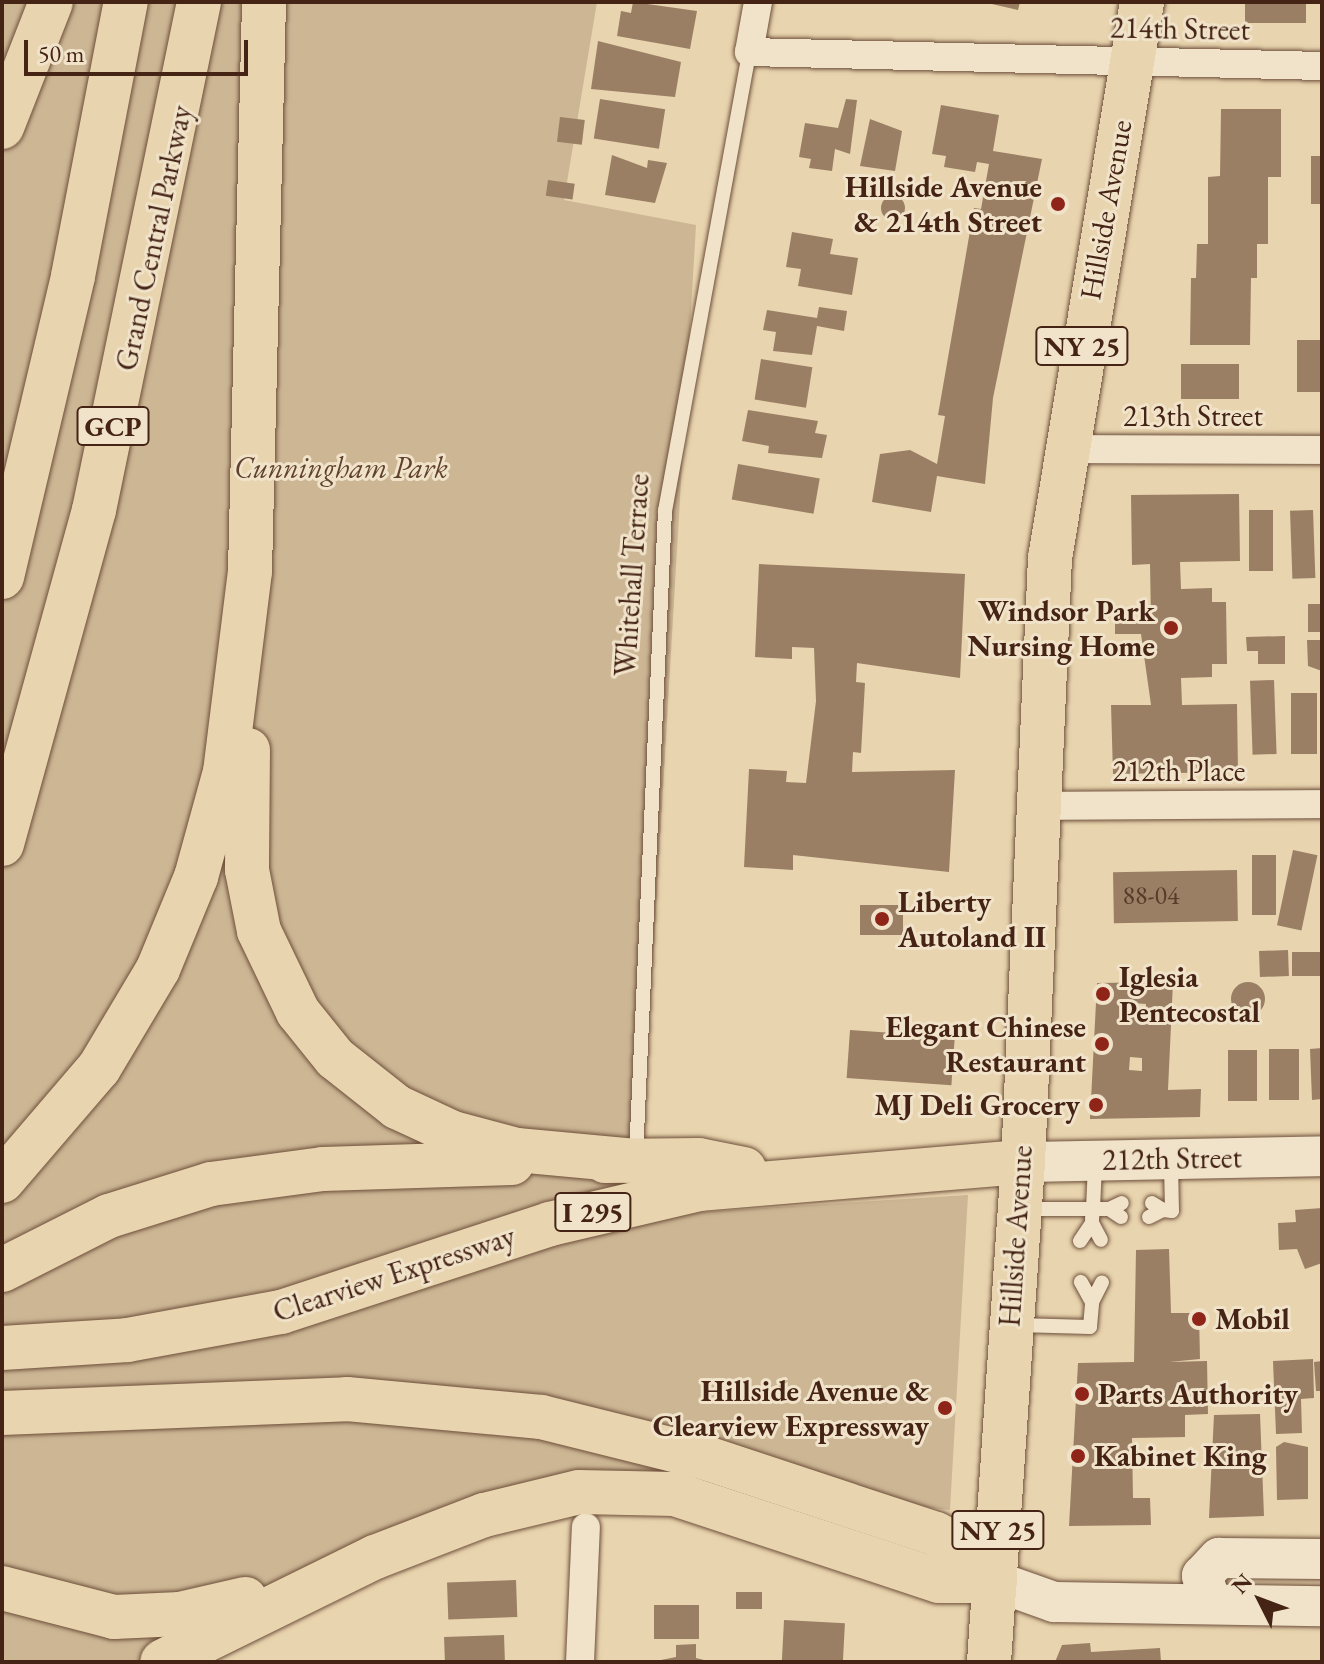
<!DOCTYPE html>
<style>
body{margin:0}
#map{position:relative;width:1324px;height:1664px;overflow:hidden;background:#e8d4ae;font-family:"EB Garamond",serif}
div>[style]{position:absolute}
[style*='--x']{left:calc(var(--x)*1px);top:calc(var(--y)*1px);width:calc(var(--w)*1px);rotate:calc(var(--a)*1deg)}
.green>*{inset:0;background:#ccb694}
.building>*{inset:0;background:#9a7f65;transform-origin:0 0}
.round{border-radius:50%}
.roads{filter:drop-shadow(0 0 2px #6e4f3b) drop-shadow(0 0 2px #6e4f3b)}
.service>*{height:14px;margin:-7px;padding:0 7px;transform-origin:7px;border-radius:7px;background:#f0e3ca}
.minor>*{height:28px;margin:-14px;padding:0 14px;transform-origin:14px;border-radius:14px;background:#f0e3ca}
.secondary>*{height:40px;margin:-20px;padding:0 20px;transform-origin:20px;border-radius:20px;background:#f0e3ca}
.primary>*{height:44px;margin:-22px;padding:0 22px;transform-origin:22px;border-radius:22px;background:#e8d4ae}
.motorway>*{height:44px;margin:-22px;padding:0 22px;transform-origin:22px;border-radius:22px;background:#e8d4ae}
.dots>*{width:22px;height:22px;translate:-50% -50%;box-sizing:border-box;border:4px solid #f0e3ca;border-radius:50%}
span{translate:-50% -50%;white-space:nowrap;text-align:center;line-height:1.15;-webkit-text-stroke:6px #f0e3ca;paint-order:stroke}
.number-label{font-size:26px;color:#5a3a29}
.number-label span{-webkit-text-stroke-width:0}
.shield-label span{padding:2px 6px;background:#f0e3ca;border:2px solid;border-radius:6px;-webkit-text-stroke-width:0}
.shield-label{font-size:28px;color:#452315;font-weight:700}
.street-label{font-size:30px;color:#452315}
.poi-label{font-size:30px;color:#452315;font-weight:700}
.right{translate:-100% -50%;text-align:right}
.left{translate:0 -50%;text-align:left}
.park-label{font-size:30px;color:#60402e;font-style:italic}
.frame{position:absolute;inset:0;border:4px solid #452315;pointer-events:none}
.north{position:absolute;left:1220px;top:1560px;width:80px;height:80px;-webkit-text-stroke:6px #f0e3ca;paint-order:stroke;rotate:312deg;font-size:22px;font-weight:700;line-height:32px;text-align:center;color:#452315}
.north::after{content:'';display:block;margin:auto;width:28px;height:36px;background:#452315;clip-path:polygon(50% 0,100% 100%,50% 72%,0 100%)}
.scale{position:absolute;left:24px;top:40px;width:224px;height:36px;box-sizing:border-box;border:4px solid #452315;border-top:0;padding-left:10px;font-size:24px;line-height:28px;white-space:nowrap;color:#452315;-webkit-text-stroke:6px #f0e3ca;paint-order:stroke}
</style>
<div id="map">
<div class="green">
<div style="clip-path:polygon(2px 2px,597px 2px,564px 200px,696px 225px,638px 1216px,968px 1195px,950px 1510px,610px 1474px,138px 1662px,2px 1662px)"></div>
</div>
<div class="building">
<div style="clip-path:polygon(633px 2px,697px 11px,690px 49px,617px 36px,621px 11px,631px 13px)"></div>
<div style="clip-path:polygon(983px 2px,1020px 2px,1018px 10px)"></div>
<div style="left:1245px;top:2px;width:61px;height:21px"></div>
<div style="clip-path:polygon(598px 41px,681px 62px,675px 97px,591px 89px)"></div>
<div style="left:600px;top:99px;width:66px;height:40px;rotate:9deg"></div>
<div style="clip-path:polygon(846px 99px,857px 100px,850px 154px,835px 149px,832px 171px,809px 168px,811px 159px,799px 157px,805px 123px,838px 128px)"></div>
<div style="clip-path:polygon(941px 105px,999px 115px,993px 151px,1042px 159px,993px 398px,985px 484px,937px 476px,931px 512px,872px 502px,880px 454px,910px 450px,937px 464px,945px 416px,938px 415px,974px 208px,981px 209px,989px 164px,977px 162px,975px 172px,944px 167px,946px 156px,932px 154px)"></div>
<div style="clip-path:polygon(1221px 109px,1281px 109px,1281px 177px,1268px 177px,1268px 244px,1257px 244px,1257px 278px,1251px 278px,1250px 345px,1190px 345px,1191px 278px,1196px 278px,1197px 244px,1208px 244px,1208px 177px,1220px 176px)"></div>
<div style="left:560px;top:117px;width:25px;height:25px;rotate:7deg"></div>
<div style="clip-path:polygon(870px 119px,902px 131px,895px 171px,860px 166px)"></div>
<div style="clip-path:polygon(612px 155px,647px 168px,648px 160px,667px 163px,655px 203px,605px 195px)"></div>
<div style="left:1311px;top:156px;width:11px;height:48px"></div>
<div style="left:548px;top:180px;width:27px;height:16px;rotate:8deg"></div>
<div class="round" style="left:881px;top:196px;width:24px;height:24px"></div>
<div style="clip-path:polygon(792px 232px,833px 239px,830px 254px,858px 258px,852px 295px,798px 286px,801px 269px,786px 267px)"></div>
<div style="clip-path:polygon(819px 307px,847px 311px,844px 331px,817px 326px,812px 355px,773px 351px,776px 332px,763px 330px,767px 310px,817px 318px)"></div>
<div style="left:1297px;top:340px;width:25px;height:52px"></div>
<div style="left:761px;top:359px;width:52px;height:41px;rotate:9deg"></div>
<div style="left:1239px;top:364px;width:35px;height:58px;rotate:90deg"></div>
<div style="clip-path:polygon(748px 410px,818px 421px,815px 433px,827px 435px,822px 458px,768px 453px,769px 446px,742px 441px)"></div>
<div style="left:738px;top:464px;width:83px;height:36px;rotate:10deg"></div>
<div style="clip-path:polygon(1239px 494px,1240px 561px,1180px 562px,1181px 589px,1212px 588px,1212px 602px,1226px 602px,1227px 664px,1212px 664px,1212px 677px,1181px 678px,1182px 705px,1237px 704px,1238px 772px,1113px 774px,1111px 705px,1151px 705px,1141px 634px,1115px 634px,1115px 622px,1151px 620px,1150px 564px,1132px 565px,1131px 495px)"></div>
<div style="left:1249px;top:510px;width:24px;height:61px"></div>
<div style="left:1313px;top:510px;width:68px;height:23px;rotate:88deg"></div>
<div style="clip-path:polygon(759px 564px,965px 574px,960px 678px,857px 663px,856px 682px,865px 683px,861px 753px,853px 752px,852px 772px,955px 770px,949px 872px,793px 855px,793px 870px,744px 867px,749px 769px,787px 771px,786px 782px,806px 783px,816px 701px,814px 648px,792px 647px,792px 659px,755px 657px)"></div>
<div style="left:1308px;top:604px;width:14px;height:28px"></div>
<div style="clip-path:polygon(1285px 636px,1285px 664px,1258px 664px,1258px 651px,1247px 651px,1246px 637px)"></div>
<div style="clip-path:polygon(1307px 640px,1322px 640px,1322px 671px,1308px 666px)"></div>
<div style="left:1274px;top:680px;width:74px;height:24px;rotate:88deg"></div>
<div style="left:1317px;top:693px;width:61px;height:26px;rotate:90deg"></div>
<div style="left:1293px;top:850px;width:25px;height:77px;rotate:12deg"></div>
<div style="left:1252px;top:855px;width:24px;height:60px"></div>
<div style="left:1237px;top:870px;width:51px;height:124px;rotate:89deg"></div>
<div style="left:903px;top:905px;width:30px;height:43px;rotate:90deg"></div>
<div style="left:1288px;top:950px;width:26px;height:29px;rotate:88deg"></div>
<div style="left:1322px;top:952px;width:24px;height:30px;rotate:90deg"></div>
<div style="clip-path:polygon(evenodd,1173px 982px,1168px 1090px,1201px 1089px,1200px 1117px,1090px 1119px,1097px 983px,1173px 982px,1132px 1003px,1146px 1004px,1145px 1017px,1132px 1016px,1132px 1003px,1173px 982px,1130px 1057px,1142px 1058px,1142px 1071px,1129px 1070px,1130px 1057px)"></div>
<div class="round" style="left:1231px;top:982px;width:34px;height:34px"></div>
<div style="left:850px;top:1030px;width:105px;height:48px;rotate:4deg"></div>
<div style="clip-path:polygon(1322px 1048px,1322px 1099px,1312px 1100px,1310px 1049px)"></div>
<div style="left:1269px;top:1049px;width:30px;height:51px"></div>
<div style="left:1228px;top:1050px;width:29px;height:51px"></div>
<div style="clip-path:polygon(1322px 1208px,1322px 1263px,1305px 1269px,1297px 1249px,1279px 1250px,1278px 1223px,1296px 1222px,1295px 1210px)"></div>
<div style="clip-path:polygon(1169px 1249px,1171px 1313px,1199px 1313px,1200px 1359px,1169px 1362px,1207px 1361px,1208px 1414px,1185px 1415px,1185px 1437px,1132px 1438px,1133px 1498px,1150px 1498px,1151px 1525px,1069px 1526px,1078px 1363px,1134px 1362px,1136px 1250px)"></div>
<div style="clip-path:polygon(1313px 1359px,1314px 1398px,1301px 1399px,1302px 1433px,1276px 1434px,1273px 1361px)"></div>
<div style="clip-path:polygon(1322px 1361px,1322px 1391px,1316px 1391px,1314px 1362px)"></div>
<div style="clip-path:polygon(1260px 1414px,1264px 1516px,1209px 1518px,1214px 1415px)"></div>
<div style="clip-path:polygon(1284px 1442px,1308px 1447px,1308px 1499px,1277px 1500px,1276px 1447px)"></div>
<div style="left:516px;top:1580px;width:37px;height:69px;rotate:88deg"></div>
<div style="left:736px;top:1592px;width:26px;height:17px"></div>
<div style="left:654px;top:1605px;width:45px;height:34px"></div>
<div style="left:784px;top:1620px;width:61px;height:42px;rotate:3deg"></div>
<div style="left:504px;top:1635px;width:27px;height:60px;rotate:88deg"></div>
<div style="clip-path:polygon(1090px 1643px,1091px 1652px,1160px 1648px,1161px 1662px,1055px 1662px,1062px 1645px)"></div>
<div style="clip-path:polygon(696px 1644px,696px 1658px,712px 1662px,651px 1662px,676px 1657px,676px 1645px)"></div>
</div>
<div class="roads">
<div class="service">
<div style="--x:636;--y:1156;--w:646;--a:-87.43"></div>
<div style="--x:665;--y:511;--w:467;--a:-79.6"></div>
<div style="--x:1026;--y:1209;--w:67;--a:0"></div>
<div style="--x:1093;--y:1209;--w:44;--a:-87.4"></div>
<div style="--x:1163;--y:1210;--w:9;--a:6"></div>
<div style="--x:1172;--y:1211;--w:48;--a:-91.2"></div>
<div style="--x:1121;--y:1217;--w:14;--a:-146"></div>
<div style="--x:1109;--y:1209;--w:14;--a:-25"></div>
<div style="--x:1149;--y:1217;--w:16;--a:-27"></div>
<div style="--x:1163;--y:1210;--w:13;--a:-148"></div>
<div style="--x:1092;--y:1219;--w:10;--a:-84"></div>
<div style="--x:1093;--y:1209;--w:16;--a:0"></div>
<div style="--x:1080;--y:1241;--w:22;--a:-56"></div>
<div style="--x:1092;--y:1223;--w:19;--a:62"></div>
<div style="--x:1092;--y:1302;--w:22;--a:-63"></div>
<div style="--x:1017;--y:1325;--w:73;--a:1.6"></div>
<div style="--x:1090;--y:1327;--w:25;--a:-85"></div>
<div style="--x:1092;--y:1302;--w:23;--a:-119"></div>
</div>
<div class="minor">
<div style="--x:758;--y:2;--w:51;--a:100.2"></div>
<div style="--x:749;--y:52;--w:573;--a:1.4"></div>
<div style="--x:1063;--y:449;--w:259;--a:0.2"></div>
<div style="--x:1036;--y:806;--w:286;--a:-0.4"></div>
<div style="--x:580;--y:1662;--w:135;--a:-87.5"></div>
</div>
<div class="secondary">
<div style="--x:1023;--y:1162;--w:299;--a:-1.1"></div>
<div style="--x:995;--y:1581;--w:63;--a:19.6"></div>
<div style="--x:1054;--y:1602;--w:268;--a:0.9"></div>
<div style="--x:1211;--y:1602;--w:28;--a:-109"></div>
<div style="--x:1202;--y:1576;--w:25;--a:-47"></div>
<div style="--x:1219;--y:1558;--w:103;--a:0.6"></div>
</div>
<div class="primary">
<div style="--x:989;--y:1662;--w:501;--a:-86.11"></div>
<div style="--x:1023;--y:1162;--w:605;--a:-87.44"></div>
<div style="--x:1050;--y:558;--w:564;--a:-80.6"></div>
</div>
<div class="motorway">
<div style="--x:2;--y:127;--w:134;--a:-68.6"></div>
<div style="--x:2;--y:577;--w:309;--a:-76.7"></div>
<div style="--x:73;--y:276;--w:279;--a:-79.1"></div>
<div style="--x:248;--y:750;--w:120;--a:90.5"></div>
<div style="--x:247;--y:870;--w:62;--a:78.9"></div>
<div style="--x:259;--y:931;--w:90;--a:64.3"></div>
<div style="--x:298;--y:1012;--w:59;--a:51.2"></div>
<div style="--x:335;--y:1058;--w:79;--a:38.3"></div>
<div style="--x:397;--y:1107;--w:62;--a:24.9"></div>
<div style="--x:453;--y:1133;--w:66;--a:14.9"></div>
<div style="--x:517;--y:1150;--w:119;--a:5.3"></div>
<div style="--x:2;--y:844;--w:346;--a:-74.6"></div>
<div style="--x:94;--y:510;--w:519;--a:-78.32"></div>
<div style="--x:605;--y:1161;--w:94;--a:-0.6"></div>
<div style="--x:699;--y:1160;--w:46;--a:11.3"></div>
<div style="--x:2;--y:1181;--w:149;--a:-49.4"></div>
<div style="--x:99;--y:1068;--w:115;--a:-59.2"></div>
<div style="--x:158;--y:969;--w:100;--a:-67.6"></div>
<div style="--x:196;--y:877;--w:109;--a:-74.6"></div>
<div style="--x:225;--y:772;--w:203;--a:-82.9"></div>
<div style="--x:250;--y:571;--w:569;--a:-88.59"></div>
<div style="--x:2;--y:1270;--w:120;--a:-26.8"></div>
<div style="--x:109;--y:1216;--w:107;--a:-17.4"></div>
<div style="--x:211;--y:1184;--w:113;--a:-7.6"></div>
<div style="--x:323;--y:1169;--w:189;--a:-1.8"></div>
<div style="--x:2;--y:1348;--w:126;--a:-3.6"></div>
<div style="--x:128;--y:1340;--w:156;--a:-10.4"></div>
<div style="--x:281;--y:1312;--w:283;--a:-18.1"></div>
<div style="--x:550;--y:1224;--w:153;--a:-13.2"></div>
<div style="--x:699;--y:1189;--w:325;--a:-4.8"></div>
<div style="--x:2;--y:1413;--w:345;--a:-2.3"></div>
<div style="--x:347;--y:1399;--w:195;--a:5.3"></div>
<div style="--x:541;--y:1417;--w:170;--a:14"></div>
<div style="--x:706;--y:1458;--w:242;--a:18.3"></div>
<div style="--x:936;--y:1534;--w:29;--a:27"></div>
<div style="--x:962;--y:1547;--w:47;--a:45.9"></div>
<div style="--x:995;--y:1581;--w:56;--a:180"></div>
<div style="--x:939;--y:1581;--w:278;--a:-161.8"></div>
<div style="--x:675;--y:1494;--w:96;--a:-178.8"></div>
<div style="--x:579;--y:1492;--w:98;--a:166.4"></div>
<div style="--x:484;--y:1515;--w:117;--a:158.9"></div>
<div style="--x:375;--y:1557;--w:237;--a:153.8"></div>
<div style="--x:2;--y:1588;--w:116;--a:14.5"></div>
<div style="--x:114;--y:1617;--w:66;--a:-2.6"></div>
<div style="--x:180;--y:1614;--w:67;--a:-13"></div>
</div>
</div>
<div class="dots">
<div style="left:1058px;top:204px;background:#8f2418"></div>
<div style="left:1171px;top:628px;background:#8f2418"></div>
<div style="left:882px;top:919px;background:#8f2418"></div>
<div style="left:1103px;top:994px;background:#8f2418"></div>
<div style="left:1102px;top:1044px;background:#8f2418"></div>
<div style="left:1096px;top:1105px;background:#8f2418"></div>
<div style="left:1199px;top:1319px;background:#8f2418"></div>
<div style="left:1082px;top:1394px;background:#8f2418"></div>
<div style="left:945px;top:1408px;background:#8f2418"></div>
<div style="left:1078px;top:1456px;background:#8f2418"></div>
</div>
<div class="number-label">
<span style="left:1151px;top:896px">88-04</span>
</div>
<div class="shield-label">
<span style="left:1082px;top:346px">NY 25</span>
<span style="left:113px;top:426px">GCP</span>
<span style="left:593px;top:1212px">I 295</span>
<span style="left:998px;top:1530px">NY 25</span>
</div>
<div class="street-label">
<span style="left:1180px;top:29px;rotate:1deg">214th Street</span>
<span style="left:1106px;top:210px;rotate:-80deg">Hillside Avenue</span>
<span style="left:154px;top:238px;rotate:-78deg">Grand Central Parkway</span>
<span style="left:1193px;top:416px">213th Street</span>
<span style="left:632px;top:575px;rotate:-86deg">Whitehall Terrace</span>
<span style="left:1179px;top:771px">212th Place</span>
<span style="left:1172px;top:1159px;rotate:-1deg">212th Street</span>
<span style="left:1016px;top:1236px;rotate:-86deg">Hillside Avenue</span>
<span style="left:394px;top:1274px;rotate:-18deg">Clearview Expressway</span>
</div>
<div class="poi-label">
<span class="right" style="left:1042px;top:204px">Hillside Avenue<br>&amp; 214th Street</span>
<span class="right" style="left:1155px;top:628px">Windsor Park<br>Nursing Home</span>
<span class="left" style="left:898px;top:919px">Liberty<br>Autoland II</span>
<span class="left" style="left:1119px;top:994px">Iglesia<br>Pentecostal</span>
<span class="right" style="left:1086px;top:1044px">Elegant Chinese<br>Restaurant</span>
<span class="right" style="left:1080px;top:1105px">MJ Deli Grocery</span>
<span class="left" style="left:1215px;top:1319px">Mobil</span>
<span class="right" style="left:929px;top:1408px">Hillside Avenue &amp;<br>Clearview Expressway</span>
<span class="left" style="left:1098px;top:1394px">Parts Authority</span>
<span class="left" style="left:1094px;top:1456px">Kabinet King</span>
</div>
<div class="park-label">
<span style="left:341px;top:468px">Cunningham Park</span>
</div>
<div class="frame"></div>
<div class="north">N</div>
<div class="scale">50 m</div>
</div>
